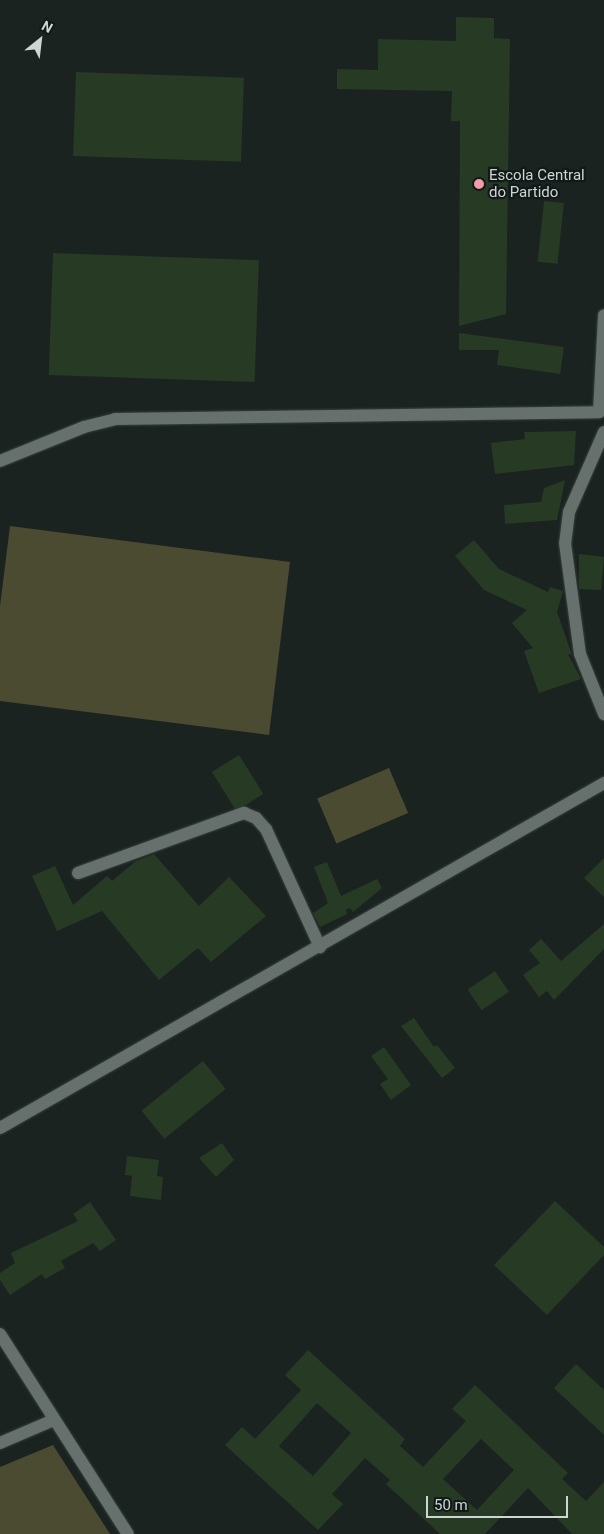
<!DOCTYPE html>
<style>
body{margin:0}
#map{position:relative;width:604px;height:1534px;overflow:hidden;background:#1b2321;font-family:Roboto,sans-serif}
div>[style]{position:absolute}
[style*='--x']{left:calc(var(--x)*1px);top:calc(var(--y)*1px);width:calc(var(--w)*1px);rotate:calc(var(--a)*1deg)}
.green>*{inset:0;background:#4b4b32;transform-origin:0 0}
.building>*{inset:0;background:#263a24;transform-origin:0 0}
.roads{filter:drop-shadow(0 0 1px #3a403e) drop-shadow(0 0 1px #3a403e)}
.street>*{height:12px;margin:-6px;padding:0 6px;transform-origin:6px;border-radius:6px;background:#66706d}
.dots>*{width:14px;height:14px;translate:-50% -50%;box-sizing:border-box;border:2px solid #111a18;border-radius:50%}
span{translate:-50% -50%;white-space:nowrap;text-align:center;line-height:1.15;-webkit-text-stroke:4.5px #111a18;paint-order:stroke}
.poi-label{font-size:15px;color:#cfd5d3}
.left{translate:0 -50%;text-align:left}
.north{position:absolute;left:15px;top:15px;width:50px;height:50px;-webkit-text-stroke:4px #111a18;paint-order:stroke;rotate:29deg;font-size:14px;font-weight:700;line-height:20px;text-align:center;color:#cfd5d3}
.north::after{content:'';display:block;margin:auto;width:18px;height:22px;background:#cfd5d3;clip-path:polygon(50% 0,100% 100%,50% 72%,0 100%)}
.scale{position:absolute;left:426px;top:1496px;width:142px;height:22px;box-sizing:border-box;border:2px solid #cfd5d3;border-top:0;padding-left:6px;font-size:15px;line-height:18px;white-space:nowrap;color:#cfd5d3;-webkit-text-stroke:4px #111a18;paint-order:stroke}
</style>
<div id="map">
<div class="green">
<div style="clip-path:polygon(10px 526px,290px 562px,269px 735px,0 701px,0 606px)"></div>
<div style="left:389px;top:768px;width:49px;height:78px;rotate:67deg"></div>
<div style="clip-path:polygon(53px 1445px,110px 1534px,0 1534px,0 1467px)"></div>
</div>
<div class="building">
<div style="clip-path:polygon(456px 17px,494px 18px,494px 38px,510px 39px,506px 314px,459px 326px,460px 121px,451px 121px,452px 91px,337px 89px,337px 69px,378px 70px,378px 39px,456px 41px)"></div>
<div style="left:76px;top:72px;width:168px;height:84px;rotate:2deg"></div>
<div style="left:544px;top:201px;width:20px;height:61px;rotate:6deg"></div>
<div style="left:53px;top:253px;width:206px;height:122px;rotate:2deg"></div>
<div style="clip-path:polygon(459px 333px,564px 347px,560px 374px,497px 365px,499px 350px,459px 350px)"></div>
<div style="clip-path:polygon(576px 431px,574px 465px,495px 474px,491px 443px,525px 439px,524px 432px)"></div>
<div style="clip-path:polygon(565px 480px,557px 520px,505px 524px,504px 505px,541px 502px,544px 488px)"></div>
<div style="clip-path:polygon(474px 540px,499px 569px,548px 592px,550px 587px,563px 591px,557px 612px,572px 655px,568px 654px,581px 679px,539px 693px,524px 651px,533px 648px,512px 623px,527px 610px,484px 590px,455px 556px)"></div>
<div style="clip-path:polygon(579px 554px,604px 557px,601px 590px,579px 589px)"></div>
<div style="left:239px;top:755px;width:46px;height:32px;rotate:58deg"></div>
<div style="clip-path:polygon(154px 854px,199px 906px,229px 877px,266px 916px,211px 962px,198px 948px,159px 980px,102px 911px,57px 931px,32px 876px,55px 866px,73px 905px,107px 876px,112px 881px,136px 861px)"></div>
<div style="clip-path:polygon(604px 858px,604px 897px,584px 878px)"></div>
<div style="clip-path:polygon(327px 862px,341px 896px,377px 879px,382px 888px,353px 912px,350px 908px,346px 910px,347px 914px,320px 927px,313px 913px,328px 903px,314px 867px)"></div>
<div style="clip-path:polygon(604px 924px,604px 949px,554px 1000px,547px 991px,539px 997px,523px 975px,540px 963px,529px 950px,541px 939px,561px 961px)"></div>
<div style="left:495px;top:971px;width:25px;height:33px;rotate:56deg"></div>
<div style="clip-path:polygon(414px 1018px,434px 1047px,437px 1045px,455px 1068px,442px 1078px,401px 1026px)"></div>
<div style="clip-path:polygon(384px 1047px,411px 1085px,391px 1100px,380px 1084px,388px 1079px,371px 1056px)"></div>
<div style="left:203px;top:1061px;width:36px;height:79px;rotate:51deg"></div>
<div style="clip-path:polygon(222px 1143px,234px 1160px,216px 1177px,199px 1158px)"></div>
<div style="clip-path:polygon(127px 1156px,159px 1160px,157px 1176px,163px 1177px,161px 1200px,130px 1196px,132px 1176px,125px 1175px)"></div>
<div style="clip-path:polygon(555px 1201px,604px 1247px,604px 1255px,547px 1315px,494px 1265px)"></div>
<div style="clip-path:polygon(90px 1202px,116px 1240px,100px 1251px,93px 1243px,61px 1261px,65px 1268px,45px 1279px,42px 1274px,10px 1295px,0 1280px,0 1273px,15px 1263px,11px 1253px,78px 1221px,73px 1214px)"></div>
<div style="clip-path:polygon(evenodd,308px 1350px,405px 1439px,400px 1446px,423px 1467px,466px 1421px,452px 1409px,475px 1385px,568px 1473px,562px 1479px,586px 1501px,604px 1482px,604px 1534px,572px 1534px,528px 1488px,485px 1534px,440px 1534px,386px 1484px,390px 1480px,365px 1458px,332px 1494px,343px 1504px,318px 1530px,225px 1445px,242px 1427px,255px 1439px,301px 1390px,285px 1375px,308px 1350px,317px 1403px,351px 1433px,313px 1476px,279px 1446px,317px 1403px,308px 1350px,481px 1439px,514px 1470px,477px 1510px,443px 1479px,481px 1439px)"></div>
<div style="clip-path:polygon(576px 1364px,604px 1390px,604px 1435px,554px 1388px)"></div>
</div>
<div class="roads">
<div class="street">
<div style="--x:599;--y:412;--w:97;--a:-87"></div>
<div style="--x:604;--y:432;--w:87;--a:113.6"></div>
<div style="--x:569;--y:512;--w:31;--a:97"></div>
<div style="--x:565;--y:543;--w:112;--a:82.3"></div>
<div style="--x:580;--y:654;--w:65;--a:68.2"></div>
<div style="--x:0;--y:461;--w:91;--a:-22"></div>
<div style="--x:84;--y:427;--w:32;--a:-14"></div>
<div style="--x:115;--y:419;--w:484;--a:-0.8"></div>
<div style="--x:599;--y:412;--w:6;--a:-39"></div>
<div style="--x:78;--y:873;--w:177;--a:-19.9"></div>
<div style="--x:244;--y:813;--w:13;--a:23"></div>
<div style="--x:256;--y:818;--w:15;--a:48"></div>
<div style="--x:266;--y:829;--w:130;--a:65.4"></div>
<div style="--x:0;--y:1128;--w:696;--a:-29.73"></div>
<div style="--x:0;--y:1334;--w:237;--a:57.4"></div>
<div style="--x:0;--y:1443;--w:59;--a:-23.1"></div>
</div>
</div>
<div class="dots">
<div style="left:479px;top:184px;background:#f39aab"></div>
</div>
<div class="poi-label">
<span class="left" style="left:489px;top:184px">Escola Central<br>do Partido</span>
</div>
<div class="north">N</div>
<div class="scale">50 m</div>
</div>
